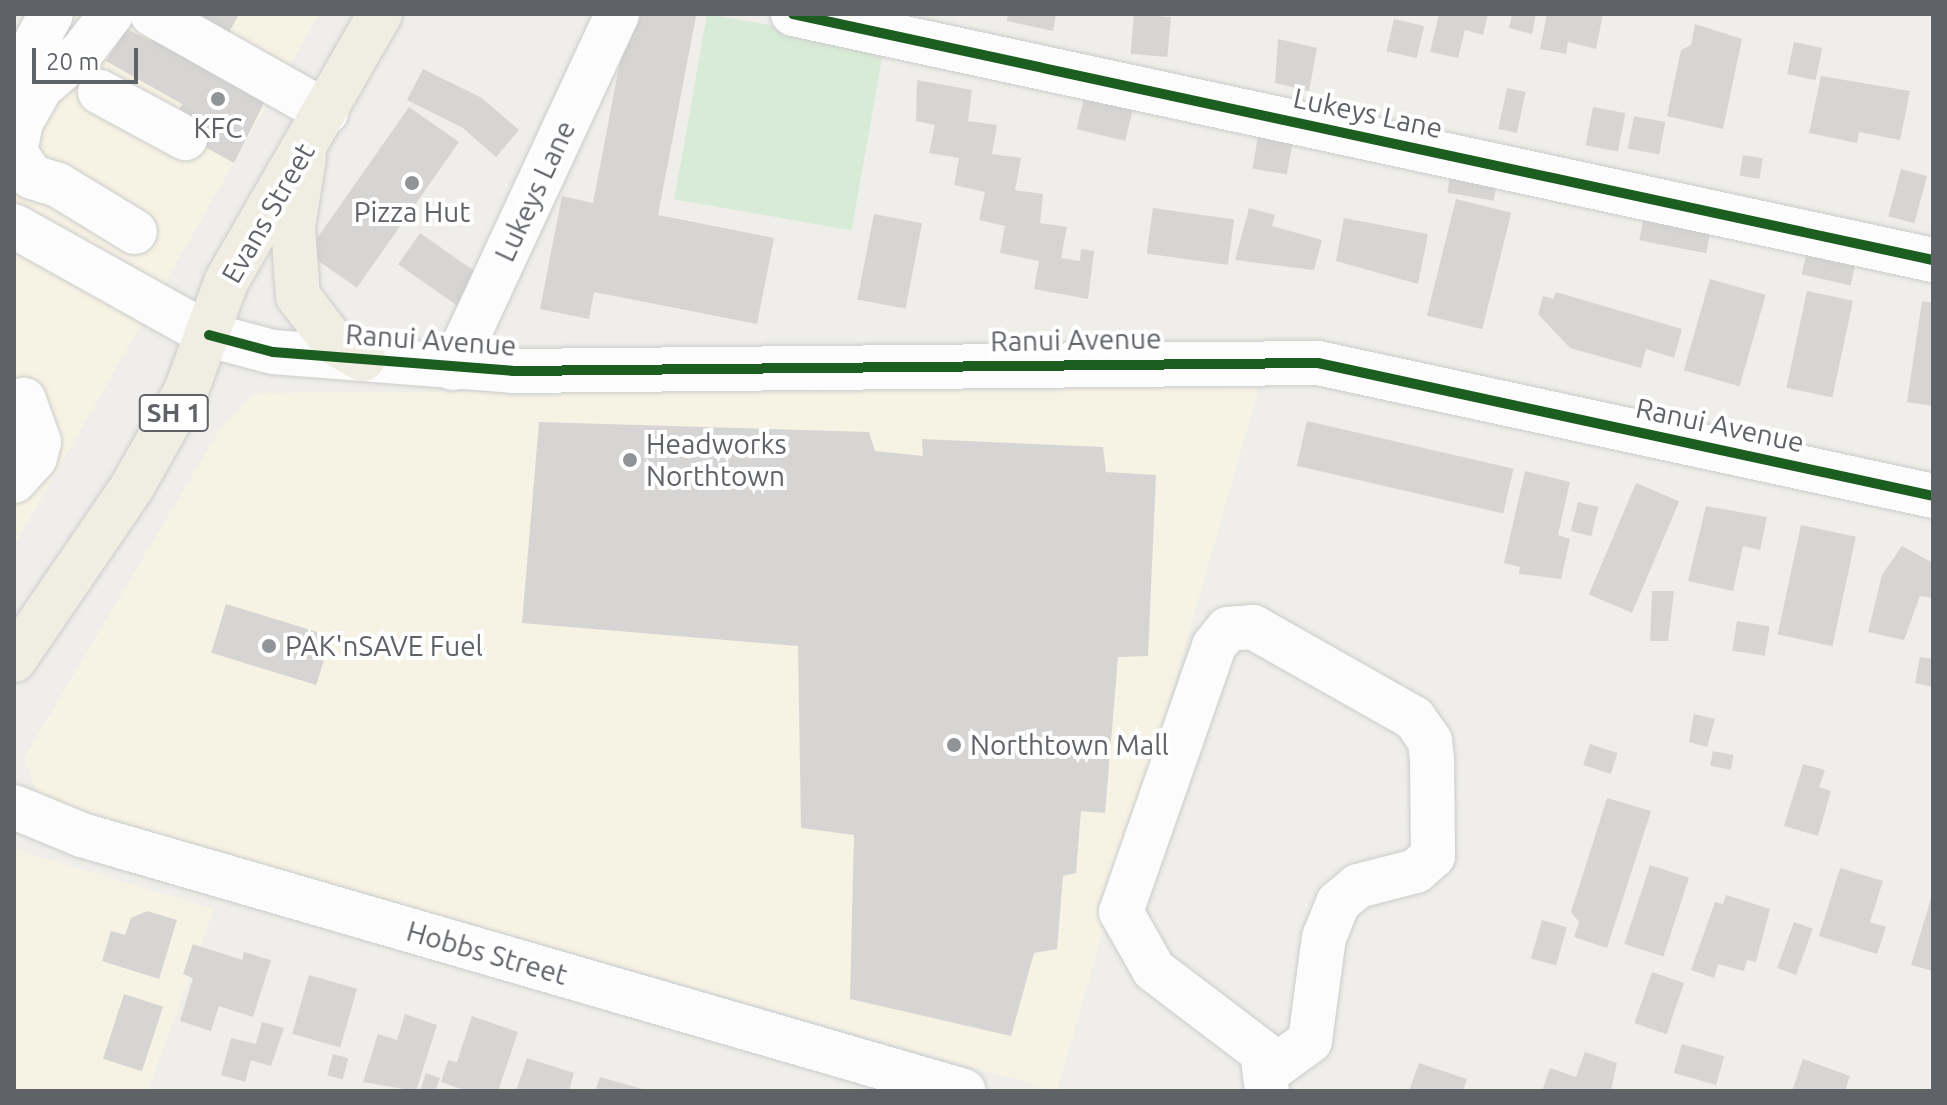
<!DOCTYPE html>
<style>
body{margin:0}
#map{position:relative;width:1947px;height:1105px;overflow:hidden;background:#efeeea;font-family:Ubuntu,sans-serif}
div>[style]{position:absolute}
[style*='--x']{left:calc(var(--x)*1px);top:calc(var(--y)*1px);width:calc(var(--w)*1px);rotate:calc(var(--a)*1deg)}
.commercial>*{inset:0;background:#f7f3e4}
.green>*{inset:0;background:#d8ebd6;transform-origin:0 0}
.building>*{inset:0;background:#d6d5d3;transform-origin:0 0}
.roads{filter:drop-shadow(0 0 2px #cbcccc) drop-shadow(0 0 2px #cbcccc)}
.minor>*{height:44px;margin:-22px;padding:0 22px;transform-origin:22px;border-radius:22px;background:#fdfcfc}
.highway>*{height:44px;margin:-22px;padding:0 22px;transform-origin:22px;border-radius:22px;background:#f0ede3}
.cycleway>*{height:10px;margin:-5px;padding:0 5px;transform-origin:5px;border-radius:5px;background:#1b5e20}
.dots>*{width:22px;height:22px;translate:-50% -50%;box-sizing:border-box;border:4px solid #fff;border-radius:50%}
span{translate:-50% -50%;white-space:nowrap;text-align:center;line-height:1.15;-webkit-text-stroke:8px #fff;paint-order:stroke}
.shield-label span{padding:2px 6px;background:#fff;border:2px solid;border-radius:6px;-webkit-text-stroke-width:0}
.shield-label{font-size:26px;color:#5f6368;font-weight:700}
.street-label{font-size:28px;color:#5f6368}
.poi-label{font-size:28px;color:#5f6368}
.left{translate:0 -50%;text-align:left}
.frame{position:absolute;inset:0;border:16px solid #5f6368;pointer-events:none}
.scale{position:absolute;left:32px;top:48px;width:106px;height:36px;box-sizing:border-box;border:4px solid #5f6368;border-top:0;padding-left:10px;font-size:24px;line-height:28px;white-space:nowrap;color:#5f6368;-webkit-text-stroke:6px #fff;paint-order:stroke}
</style>
<div id="map">
<div class="commercial">
<div style="clip-path:polygon(38px 14px,319px 14px,14px 546px,14px 60px)"></div>
<div style="clip-path:polygon(1259px 388px,1057px 1091px,53px 804px,36px 789px,24px 758px,220px 429px,255px 393px)"></div>
<div style="clip-path:polygon(14px 849px,214px 909px,148px 1091px,14px 1091px)"></div>
</div>
<div class="green">
<div style="left:707px;top:14px;width:180px;height:188px;rotate:10deg"></div>
</div>
<div class="building">
<div style="clip-path:polygon(193px 14px,239px 14px,225px 40px)"></div>
<div style="clip-path:polygon(629px 14px,696px 16px,658px 215px,774px 238px,757px 324px,594px 292px,589px 319px,540px 309px,562px 196px,593px 203px)"></div>
<div style="clip-path:polygon(1008px 14px,1056px 14px,1053px 31px,1007px 21px)"></div>
<div style="left:1134px;top:14px;width:37px;height:40px;rotate:5deg"></div>
<div style="clip-path:polygon(1439px 14px,1488px 14px,1483px 35px,1465px 30px,1458px 58px,1430px 52px)"></div>
<div style="clip-path:polygon(1512px 14px,1536px 14px,1532px 34px,1509px 28px)"></div>
<div style="clip-path:polygon(1547px 14px,1603px 14px,1596px 49px,1568px 42px,1566px 54px,1540px 49px)"></div>
<div style="left:1394px;top:19px;width:31px;height:33px;rotate:13deg"></div>
<div style="clip-path:polygon(1695px 24px,1742px 39px,1723px 129px,1667px 116px,1681px 50px,1691px 45px)"></div>
<div style="clip-path:polygon(127px 29px,151px 41px,156px 32px,269px 93px,234px 163px,203px 146px,206px 141px,178px 113px,182px 104px,106px 61px)"></div>
<div style="clip-path:polygon(1278px 39px,1317px 48px,1309px 91px,1275px 83px)"></div>
<div style="left:1794px;top:42px;width:29px;height:33px;rotate:12deg"></div>
<div style="clip-path:polygon(423px 69px,482px 98px,519px 130px,496px 157px,463px 128px,407px 100px)"></div>
<div style="clip-path:polygon(1821px 76px,1910px 91px,1900px 140px,1859px 132px,1857px 143px,1809px 133px)"></div>
<div style="clip-path:polygon(917px 80px,972px 90px,968px 121px,997px 125px,992px 154px,1021px 158px,1015px 190px,1043px 194px,1040px 223px,1067px 227px,1061px 258px,1080px 261px,1081px 249px,1094px 251px,1088px 299px,1034px 289px,1039px 261px,1000px 253px,1005px 226px,979px 220px,985px 192px,954px 185px,959px 158px,929px 153px,935px 125px,916px 121px)"></div>
<div style="left:1507px;top:88px;width:19px;height:42px;rotate:12deg"></div>
<div style="left:1085px;top:95px;width:50px;height:35px;rotate:14deg"></div>
<div style="left:409px;top:107px;width:61px;height:178px;rotate:35deg"></div>
<div style="left:1593px;top:107px;width:33px;height:39px;rotate:11deg"></div>
<div style="left:1634px;top:116px;width:32px;height:33px;rotate:11deg"></div>
<div style="left:1259px;top:131px;width:35px;height:38px;rotate:10deg"></div>
<div style="left:1743px;top:155px;width:20px;height:21px;rotate:9deg"></div>
<div style="left:1452px;top:166px;width:47px;height:27px;rotate:10deg"></div>
<div style="left:1901px;top:169px;width:27px;height:49px;rotate:15deg"></div>
<div style="left:1456px;top:199px;width:57px;height:120px;rotate:14deg"></div>
<div style="left:1646px;top:206px;width:68px;height:35px;rotate:11deg"></div>
<div style="left:1153px;top:208px;width:82px;height:46px;rotate:8deg"></div>
<div style="clip-path:polygon(1249px 208px,1275px 215px,1272px 226px,1322px 240px,1314px 270px,1235px 260px)"></div>
<div style="left:874px;top:214px;width:49px;height:87px;rotate:11deg"></div>
<div style="clip-path:polygon(1344px 218px,1428px 234px,1418px 284px,1336px 261px)"></div>
<div style="left:420px;top:233px;width:72px;height:38px;rotate:35deg"></div>
<div style="left:1808px;top:247px;width:50px;height:28px;rotate:13deg"></div>
<div style="left:1710px;top:279px;width:58px;height:95px;rotate:16deg"></div>
<div style="left:1807px;top:291px;width:47px;height:99px;rotate:12deg"></div>
<div style="clip-path:polygon(1556px 292px,1682px 329px,1674px 358px,1646px 349px,1641px 368px,1570px 348px,1538px 314px,1543px 296px,1553px 299px)"></div>
<div style="clip-path:polygon(1922px 301px,1933px 303px,1933px 406px,1907px 402px)"></div>
<div style="left:1307px;top:421px;width:212px;height:46px;rotate:13deg"></div>
<div style="clip-path:polygon(539px 422px,869px 432px,875px 451px,923px 456px,922px 439px,1103px 447px,1106px 472px,1156px 475px,1148px 656px,1118px 657px,1105px 813px,1081px 811px,1076px 873px,1063px 876px,1057px 949px,1034px 953px,1011px 1036px,850px 999px,854px 835px,801px 828px,798px 646px,522px 623px)"></div>
<div style="clip-path:polygon(1525px 471px,1570px 482px,1558px 535px,1570px 539px,1561px 579px,1519px 574px,1520px 567px,1504px 563px)"></div>
<div style="left:1636px;top:483px;width:47px;height:121px;rotate:23deg"></div>
<div style="left:1578px;top:502px;width:21px;height:30px;rotate:14deg"></div>
<div style="clip-path:polygon(1706px 506px,1767px 517px,1760px 550px,1743px 546px,1733px 591px,1688px 581px)"></div>
<div style="left:1801px;top:525px;width:56px;height:112px;rotate:12deg"></div>
<div style="clip-path:polygon(1902px 546px,1933px 563px,1933px 598px,1920px 596px,1904px 640px,1868px 632px,1882px 575px)"></div>
<div style="clip-path:polygon(1652px 591px,1674px 591px,1668px 641px,1650px 641px)"></div>
<div style="left:226px;top:604px;width:110px;height:51px;rotate:17deg"></div>
<div style="left:1737px;top:621px;width:33px;height:30px;rotate:9deg"></div>
<div style="clip-path:polygon(1920px 657px,1933px 659px,1933px 687px,1915px 683px)"></div>
<div style="clip-path:polygon(1694px 714px,1715px 719px,1707px 747px,1689px 742px)"></div>
<div style="left:1590px;top:744px;width:29px;height:22px;rotate:18deg"></div>
<div style="left:1713px;top:751px;width:21px;height:15px;rotate:11deg"></div>
<div style="clip-path:polygon(1803px 764px,1825px 770px,1819px 787px,1831px 791px,1818px 836px,1784px 826px)"></div>
<div style="clip-path:polygon(1607px 798px,1651px 811px,1607px 948px,1574px 937px,1579px 922px,1571px 912px)"></div>
<div style="left:1650px;top:865px;width:41px;height:83px;rotate:18deg"></div>
<div style="clip-path:polygon(1840px 868px,1883px 881px,1870px 922px,1886px 927px,1877px 954px,1819px 936px)"></div>
<div style="clip-path:polygon(1726px 895px,1770px 909px,1756px 962px,1747px 960px,1744px 971px,1718px 964px,1714px 978px,1691px 970px,1715px 902px,1723px 904px)"></div>
<div style="clip-path:polygon(1932px 895px,1933px 895px,1933px 971px,1911px 965px)"></div>
<div style="clip-path:polygon(147px 911px,177px 920px,159px 979px,102px 961px,111px 931px,125px 935px,131px 918px)"></div>
<div style="left:1542px;top:920px;width:26px;height:40px;rotate:16deg"></div>
<div style="left:1794px;top:922px;width:20px;height:49px;rotate:20deg"></div>
<div style="clip-path:polygon(193px 944px,242px 960px,244px 952px,271px 960px,253px 1017px,219px 1006px,211px 1031px,180px 1021px,193px 978px,183px 974px)"></div>
<div style="left:1652px;top:972px;width:34px;height:54px;rotate:19deg"></div>
<div style="left:309px;top:975px;width:50px;height:61px;rotate:16deg"></div>
<div style="left:124px;top:994px;width:41px;height:68px;rotate:18deg"></div>
<div style="clip-path:polygon(405px 1014px,437px 1025px,416px 1091px,363px 1082px,378px 1034px,397px 1040px)"></div>
<div style="clip-path:polygon(472px 1016px,518px 1032px,498px 1091px,467px 1091px,441px 1082px,448px 1060px,457px 1062px)"></div>
<div style="clip-path:polygon(262px 1022px,284px 1028px,271px 1066px,251px 1060px,245px 1082px,221px 1075px,231px 1038px,256px 1044px)"></div>
<div style="left:1682px;top:1044px;width:44px;height:30px;rotate:16deg"></div>
<div style="clip-path:polygon(1585px 1052px,1617px 1063px,1611px 1090px,1542px 1091px,1550px 1068px,1576px 1077px)"></div>
<div style="left:333px;top:1054px;width:16px;height:22px;rotate:15deg"></div>
<div style="clip-path:polygon(527px 1058px,574px 1073px,569px 1091px,516px 1091px)"></div>
<div style="clip-path:polygon(1803px 1059px,1850px 1076px,1845px 1091px,1792px 1091px)"></div>
<div style="clip-path:polygon(1419px 1063px,1467px 1079px,1463px 1091px,1409px 1091px)"></div>
<div style="clip-path:polygon(426px 1073px,440px 1078px,435px 1091px,420px 1091px)"></div>
<div style="clip-path:polygon(600px 1077px,646px 1090px,646px 1091px,595px 1091px)"></div>
</div>
<div class="roads">
<div class="minor">
<div style="--x:111;--y:14;--w:48;--a:127.3"></div>
<div style="--x:82;--y:52;--w:54;--a:139.5"></div>
<div style="--x:41;--y:87;--w:40;--a:119.7"></div>
<div style="--x:21;--y:122;--w:31;--a:101"></div>
<div style="--x:15;--y:152;--w:30;--a:56"></div>
<div style="--x:32;--y:177;--w:27;--a:17"></div>
<div style="--x:58;--y:185;--w:90;--a:31.4"></div>
<div style="--x:152;--y:14;--w:200;--a:29.4"></div>
<div style="--x:793;--y:14;--w:1166;--a:12.18"></div>
<div style="--x:14;--y:83;--w:78;--a:-61.8"></div>
<div style="--x:100;--y:92;--w:97;--a:28.4"></div>
<div style="--x:14;--y:226;--w:223;--a:29.2"></div>
<div style="--x:209;--y:335;--w:66;--a:14.9"></div>
<div style="--x:273;--y:352;--w:240;--a:4.5"></div>
<div style="--x:512;--y:371;--w:806;--a:-0.57"></div>
<div style="--x:1318;--y:363;--w:629;--a:12.2"></div>
<div style="--x:453;--y:368;--w:390;--a:-65.1"></div>
<div style="--x:14;--y:481;--w:31;--a:-48"></div>
<div style="--x:35;--y:458;--w:16;--a:-76"></div>
<div style="--x:39;--y:442;--w:45;--a:-109.7"></div>
<div style="--x:14;--y:807;--w:74;--a:22.4"></div>
<div style="--x:82;--y:835;--w:918;--a:16.19"></div>
<div style="--x:1267;--y:1091;--w:39;--a:-97"></div>
<div style="--x:1262;--y:1052;--w:136;--a:-142.8"></div>
<div style="--x:1154;--y:970;--w:67;--a:-119.6"></div>
<div style="--x:1121;--y:912;--w:282;--a:-70.7"></div>
<div style="--x:1214;--y:646;--w:22;--a:-51"></div>
<div style="--x:1228;--y:629;--w:25;--a:-5"></div>
<div style="--x:1253;--y:627;--w:185;--a:29.5"></div>
<div style="--x:1414;--y:718;--w:28;--a:55"></div>
<div style="--x:1430;--y:741;--w:18;--a:84"></div>
<div style="--x:1432;--y:759;--w:97;--a:89.4"></div>
<div style="--x:1433;--y:856;--w:23;--a:139"></div>
<div style="--x:1416;--y:871;--w:60;--a:165.5"></div>
<div style="--x:1358;--y:886;--w:26;--a:140"></div>
<div style="--x:1338;--y:903;--w:37;--a:112"></div>
<div style="--x:1324;--y:937;--w:105;--a:97.7"></div>
<div style="--x:1310;--y:1041;--w:51;--a:143.8"></div>
</div>
<div class="highway">
<div style="--x:304;--y:158;--w:70;--a:99.1"></div>
<div style="--x:293;--y:227;--w:69;--a:85.9"></div>
<div style="--x:298;--y:296;--w:59;--a:52.5"></div>
<div style="--x:334;--y:343;--w:33;--a:29"></div>
<div style="--x:14;--y:660;--w:209;--a:-55.7"></div>
<div style="--x:132;--y:487;--w:110;--a:-60.6"></div>
<div style="--x:186;--y:391;--w:116;--a:-69.8"></div>
<div style="--x:226;--y:282;--w:309;--a:-60.1"></div>
</div>
</div>
<div class="cycleway">
<div style="--x:793;--y:14;--w:1166;--a:12.18"></div>
<div style="--x:209;--y:335;--w:66;--a:14.9"></div>
<div style="--x:273;--y:352;--w:240;--a:4.5"></div>
<div style="--x:512;--y:371;--w:806;--a:-0.57"></div>
<div style="--x:1318;--y:363;--w:629;--a:12.2"></div>
</div>
<div class="dots">
<div style="left:218px;top:99px;background:#919496"></div>
<div style="left:412px;top:183px;background:#919496"></div>
<div style="left:630px;top:460px;background:#919496"></div>
<div style="left:269px;top:646px;background:#919496"></div>
<div style="left:954px;top:745px;background:#919496"></div>
</div>
<div class="shield-label">
<span style="left:174px;top:413px">SH 1</span>
</div>
<div class="street-label">
<span style="left:1368px;top:113px;rotate:12deg">Lukeys Lane</span>
<span style="left:535px;top:191px;rotate:-65deg">Lukeys Lane</span>
<span style="left:268px;top:213px;rotate:-60deg">Evans Street</span>
<span style="left:431px;top:340px;rotate:4deg">Ranui Avenue</span>
<span style="left:1076px;top:340px;rotate:-1deg">Ranui Avenue</span>
<span style="left:1720px;top:425px;rotate:12deg">Ranui Avenue</span>
<span style="left:487px;top:953px;rotate:16deg">Hobbs Street</span>
</div>
<div class="poi-label">
<span style="left:218px;top:128px">KFC</span>
<span style="left:412px;top:212px">Pizza Hut</span>
<span class="left" style="left:646px;top:460px">Headworks<br>Northtown</span>
<span class="left" style="left:285px;top:646px">PAK'nSAVE Fuel</span>
<span class="left" style="left:970px;top:745px">Northtown Mall</span>
</div>
<div class="frame"></div>
<div class="scale">20 m</div>
</div>
